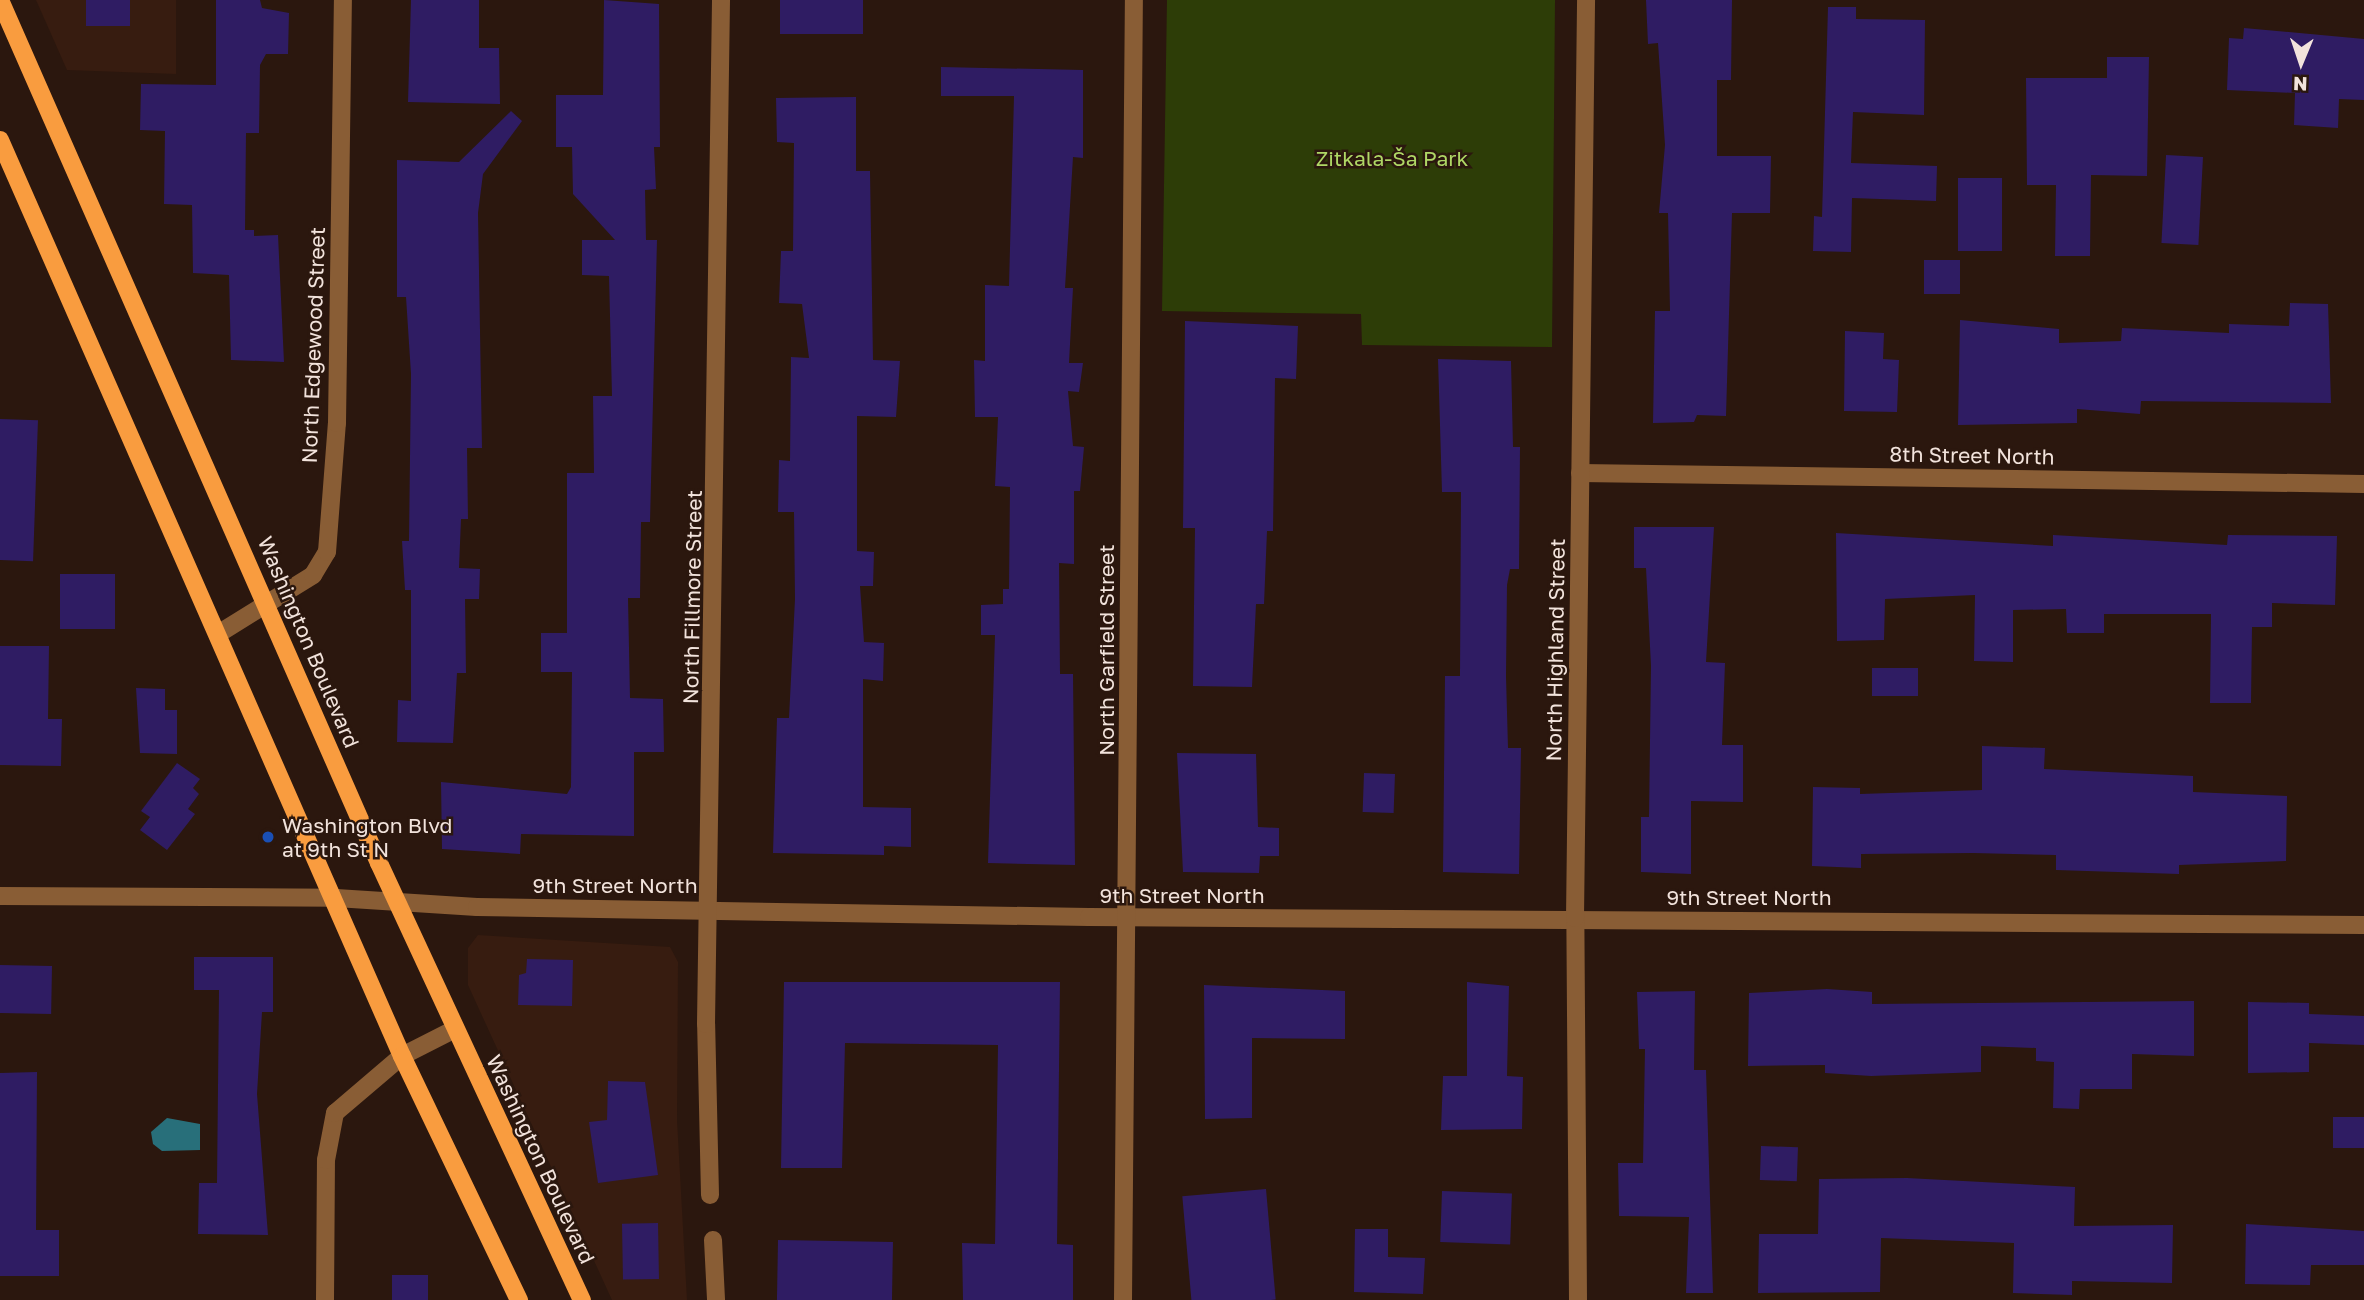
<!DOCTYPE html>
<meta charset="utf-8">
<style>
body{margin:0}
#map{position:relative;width:2364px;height:1300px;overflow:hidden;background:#2b170e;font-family:"Golos Text",sans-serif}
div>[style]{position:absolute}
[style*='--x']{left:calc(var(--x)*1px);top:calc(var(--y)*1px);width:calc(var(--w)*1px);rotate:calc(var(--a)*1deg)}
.built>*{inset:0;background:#371c10}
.green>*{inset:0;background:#2d3d07}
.water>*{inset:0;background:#286f7a}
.building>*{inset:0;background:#2f1c63;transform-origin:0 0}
.minor>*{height:18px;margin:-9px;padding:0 9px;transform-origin:9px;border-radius:9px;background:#895d35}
.primary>*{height:18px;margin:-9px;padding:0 9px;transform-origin:9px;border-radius:9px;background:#f99c3f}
.dots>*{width:19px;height:19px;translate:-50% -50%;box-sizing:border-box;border:4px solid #2b170e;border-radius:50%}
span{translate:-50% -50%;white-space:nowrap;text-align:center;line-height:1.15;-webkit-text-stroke:5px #2b170e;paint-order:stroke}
.park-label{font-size:21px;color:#afd765}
.street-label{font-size:21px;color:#f2e3dc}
.poi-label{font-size:21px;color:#f2e3dc}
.left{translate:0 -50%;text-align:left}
.north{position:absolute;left:2266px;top:28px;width:70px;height:70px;-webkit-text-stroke:5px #2b170e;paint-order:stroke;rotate:182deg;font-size:19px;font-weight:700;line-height:28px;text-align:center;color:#f2e3dc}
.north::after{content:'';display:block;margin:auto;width:24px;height:32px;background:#f2e3dc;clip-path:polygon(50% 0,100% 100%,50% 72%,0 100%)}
</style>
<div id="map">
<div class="built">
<div style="clip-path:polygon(36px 0,176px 0,176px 74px,67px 70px)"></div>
<div style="clip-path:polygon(478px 935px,670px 947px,678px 962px,677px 1120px,687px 1300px,612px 1300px,468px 985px,468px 948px)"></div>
</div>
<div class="green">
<div style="clip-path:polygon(1167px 0,1555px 0,1552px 347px,1362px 345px,1361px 314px,1162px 311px)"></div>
</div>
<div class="water">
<div style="clip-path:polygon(167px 1118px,200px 1124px,200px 1150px,162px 1151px,153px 1144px,151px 1132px)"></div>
</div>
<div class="building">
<div style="left:86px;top:0;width:44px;height:26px"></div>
<div style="clip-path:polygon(216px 0,260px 0,262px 8px,289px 13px,288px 54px,266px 54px,260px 65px,259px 133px,246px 133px,245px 230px,254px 230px,254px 236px,278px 235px,284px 362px,231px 360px,229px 275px,193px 273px,192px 205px,164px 204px,165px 131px,140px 130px,141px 84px,216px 85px)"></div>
<div style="clip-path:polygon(411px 0,479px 0,479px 48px,499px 48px,500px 104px,408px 102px)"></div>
<div style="clip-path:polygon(604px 0,659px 4px,660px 147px,654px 147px,656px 189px,645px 190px,646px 240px,657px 240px,650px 522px,641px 522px,640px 598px,628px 598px,630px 698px,663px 699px,664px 752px,634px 752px,634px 836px,521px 834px,520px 854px,442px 849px,441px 782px,567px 794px,571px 787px,572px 672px,541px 672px,541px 633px,567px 633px,567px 473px,594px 473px,593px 396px,612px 396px,609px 276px,582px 275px,582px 240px,615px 240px,573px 194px,572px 147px,556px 147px,556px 95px,603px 95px)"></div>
<div style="left:780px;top:0;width:83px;height:34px"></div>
<div style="clip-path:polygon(1646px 0,1732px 0,1731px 80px,1717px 80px,1717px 156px,1771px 156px,1770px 213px,1732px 213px,1726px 416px,1697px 415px,1694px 422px,1653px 423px,1655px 311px,1670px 311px,1668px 213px,1659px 213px,1665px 145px,1658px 43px,1648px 44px)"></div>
<div style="clip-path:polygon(1828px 7px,1856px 7px,1856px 19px,1925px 20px,1924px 115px,1853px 112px,1851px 163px,1937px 166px,1936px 201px,1852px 198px,1851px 252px,1813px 251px,1814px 216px,1822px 217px)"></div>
<div style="clip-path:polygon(2244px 28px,2364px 39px,2364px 100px,2339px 99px,2338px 128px,2294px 125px,2295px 93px,2227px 90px,2229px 38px,2243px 39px)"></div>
<div style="clip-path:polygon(2107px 57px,2149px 57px,2147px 176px,2091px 175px,2090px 256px,2055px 256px,2056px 185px,2027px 185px,2026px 78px,2107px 78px)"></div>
<div style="clip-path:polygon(941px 67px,1083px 70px,1083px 158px,1073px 157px,1065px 288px,1073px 288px,1069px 363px,1083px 363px,1079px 392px,1068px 391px,1073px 446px,1084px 447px,1080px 491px,1074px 491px,1074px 564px,1059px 563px,1060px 674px,1073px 674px,1075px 865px,988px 863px,995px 635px,981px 635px,981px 605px,1003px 604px,1003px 589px,1009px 589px,1010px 487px,995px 486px,998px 417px,975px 417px,974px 360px,985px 361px,985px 285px,1009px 286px,1014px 96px,941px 96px)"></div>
<div style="clip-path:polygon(856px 97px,856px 171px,870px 171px,873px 360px,900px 361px,896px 417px,857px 416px,857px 551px,874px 552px,873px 586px,860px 586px,864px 642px,884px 643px,883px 681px,863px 679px,863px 807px,911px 808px,911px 847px,884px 846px,884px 855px,773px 853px,777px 718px,789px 718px,795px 599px,794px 512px,778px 512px,779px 460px,790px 461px,791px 357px,809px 358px,802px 304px,779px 303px,781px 251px,793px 251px,794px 143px,777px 142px,776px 98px)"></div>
<div style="clip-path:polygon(511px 111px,522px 121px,483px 174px,478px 213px,482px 448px,467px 448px,468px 519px,461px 519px,459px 568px,480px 569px,479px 599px,465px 599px,466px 673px,457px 673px,453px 743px,397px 742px,398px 700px,411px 701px,411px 590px,405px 590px,402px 541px,409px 541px,411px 374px,406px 297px,397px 297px,397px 160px,459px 162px)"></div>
<div style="left:2203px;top:157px;width:88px;height:37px;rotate:93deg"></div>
<div style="left:1958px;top:178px;width:44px;height:73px"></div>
<div style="left:1924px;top:260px;width:36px;height:34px"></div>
<div style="clip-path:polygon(2290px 303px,2328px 304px,2331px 403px,2141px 401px,2140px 414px,2077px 409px,2077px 423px,1958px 425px,1960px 320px,2059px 329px,2059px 343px,2121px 341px,2122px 328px,2229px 333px,2229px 324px,2289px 326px)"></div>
<div style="clip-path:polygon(1185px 321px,1298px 326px,1296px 379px,1275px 378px,1273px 531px,1267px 531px,1264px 604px,1256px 604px,1252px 687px,1193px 686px,1195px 528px,1183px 528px)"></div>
<div style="clip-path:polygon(1845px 331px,1884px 333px,1883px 359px,1899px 360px,1897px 412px,1844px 411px)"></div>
<div style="clip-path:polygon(1438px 359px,1511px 361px,1513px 447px,1520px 447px,1519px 569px,1510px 569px,1507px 585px,1506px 676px,1508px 748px,1521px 748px,1519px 874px,1443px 872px,1445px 676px,1460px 676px,1461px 492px,1442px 492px)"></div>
<div style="left:0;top:419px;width:38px;height:141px;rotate:2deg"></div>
<div style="clip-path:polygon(1634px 527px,1714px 527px,1706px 662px,1725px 663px,1722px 745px,1743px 745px,1743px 802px,1691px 801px,1691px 874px,1641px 872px,1641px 817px,1649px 817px,1651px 666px,1646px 568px,1634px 568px)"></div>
<div style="clip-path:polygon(1836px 533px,2053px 546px,2053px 535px,2227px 545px,2228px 535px,2337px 536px,2335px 605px,2272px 603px,2272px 627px,2252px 627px,2251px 703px,2210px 703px,2211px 614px,2104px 614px,2104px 633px,2067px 633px,2066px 609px,2013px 610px,2013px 662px,1974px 661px,1975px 595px,1885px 599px,1884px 640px,1837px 641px)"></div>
<div style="left:60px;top:574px;width:55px;height:55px"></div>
<div style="clip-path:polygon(0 646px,49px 646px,48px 719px,62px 719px,61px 766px,0 765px)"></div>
<div style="left:1872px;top:668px;width:46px;height:28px"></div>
<div style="clip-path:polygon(136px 688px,165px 689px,165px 710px,177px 710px,177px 754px,140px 753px)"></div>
<div style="clip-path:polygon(1982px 746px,2045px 748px,2044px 769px,2193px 776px,2193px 792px,2287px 796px,2286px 861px,2179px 865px,2179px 874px,2056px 870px,2056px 855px,1973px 853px,1861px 854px,1861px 868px,1812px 866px,1813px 787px,1860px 788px,1860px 794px,1982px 790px)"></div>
<div style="clip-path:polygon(1177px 753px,1256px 754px,1258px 827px,1279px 828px,1279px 856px,1260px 856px,1259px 873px,1183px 872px)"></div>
<div style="clip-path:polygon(177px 763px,200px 779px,193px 788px,199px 794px,188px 809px,195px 814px,167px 850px,140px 830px,150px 817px,141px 811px)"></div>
<div style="left:1364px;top:773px;width:31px;height:39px;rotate:2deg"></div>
<div style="clip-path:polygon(194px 957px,273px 957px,273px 1012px,262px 1012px,257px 1094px,268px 1235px,198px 1234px,199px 1183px,217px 1183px,219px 990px,194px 990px)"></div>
<div style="clip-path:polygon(527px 959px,573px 960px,572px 1006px,518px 1005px,519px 975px,526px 973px)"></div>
<div style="left:0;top:965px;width:52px;height:48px;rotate:1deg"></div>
<div style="clip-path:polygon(784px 982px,1060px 982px,1057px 1244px,1073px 1245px,1073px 1300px,963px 1300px,962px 1243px,995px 1244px,998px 1045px,845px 1043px,842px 1168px,781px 1168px)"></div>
<div style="clip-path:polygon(1467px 982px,1509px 986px,1507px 1076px,1523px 1077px,1522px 1129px,1441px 1130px,1443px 1076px,1467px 1076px)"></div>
<div style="clip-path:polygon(1204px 985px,1345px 991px,1345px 1039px,1252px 1038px,1252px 1118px,1205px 1119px)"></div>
<div style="clip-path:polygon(1827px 989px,1872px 992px,1872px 1004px,2194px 1001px,2194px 1056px,2132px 1054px,2132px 1089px,2080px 1089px,2079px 1109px,2053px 1108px,2054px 1062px,2036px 1061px,2036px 1048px,1981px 1046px,1981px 1072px,1871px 1076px,1825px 1073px,1825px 1065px,1748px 1066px,1749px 993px)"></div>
<div style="clip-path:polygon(1695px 991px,1694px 1070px,1706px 1070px,1713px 1293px,1686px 1293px,1689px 1217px,1619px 1216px,1618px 1163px,1643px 1163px,1645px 1049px,1639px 1049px,1637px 992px)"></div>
<div style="clip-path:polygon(2248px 1002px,2309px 1003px,2309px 1014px,2364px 1016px,2364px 1045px,2309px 1043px,2309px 1072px,2248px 1073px)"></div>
<div style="clip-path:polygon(37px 1072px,36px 1230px,59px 1230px,59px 1276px,0 1276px,0 1073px)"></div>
<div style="clip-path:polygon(608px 1081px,645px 1082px,658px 1175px,598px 1183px,589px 1122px,607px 1120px)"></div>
<div style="left:2333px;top:1117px;width:31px;height:31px"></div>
<div style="left:1761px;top:1146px;width:37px;height:34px;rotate:2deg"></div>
<div style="clip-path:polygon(1907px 1178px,2075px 1187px,2074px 1226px,2173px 1225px,2172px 1283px,2072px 1281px,2072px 1295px,2013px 1293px,2014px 1243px,1881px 1238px,1880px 1292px,1758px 1293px,1759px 1234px,1818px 1234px,1819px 1179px)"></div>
<div style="left:1266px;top:1189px;width:111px;height:84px;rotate:85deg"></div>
<div style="left:1442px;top:1191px;width:70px;height:51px;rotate:2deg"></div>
<div style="left:658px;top:1223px;width:56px;height:36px;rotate:89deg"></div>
<div style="clip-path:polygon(2246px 1224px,2364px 1231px,2364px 1265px,2311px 1265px,2310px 1285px,2245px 1284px)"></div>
<div style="clip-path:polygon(1355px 1229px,1388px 1229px,1388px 1257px,1425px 1258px,1423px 1294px,1354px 1292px)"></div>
<div style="left:778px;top:1240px;width:115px;height:60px;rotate:1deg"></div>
<div style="left:392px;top:1275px;width:36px;height:25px"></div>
</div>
<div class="minor">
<div style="--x:1580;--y:473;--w:784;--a:0.8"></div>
<div style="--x:218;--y:634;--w:112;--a:-31.8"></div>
<div style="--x:313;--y:575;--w:27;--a:-59"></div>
<div style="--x:327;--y:552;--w:129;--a:-85.6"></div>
<div style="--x:337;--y:423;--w:423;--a:-89.2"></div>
<div style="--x:0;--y:896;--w:336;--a:0.3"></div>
<div style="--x:336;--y:898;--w:141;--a:3.7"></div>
<div style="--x:477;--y:907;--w:612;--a:0.94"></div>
<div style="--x:1089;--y:917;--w:1275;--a:0.36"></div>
<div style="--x:710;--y:1195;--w:171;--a:-91.3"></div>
<div style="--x:706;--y:1024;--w:1024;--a:-89.16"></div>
<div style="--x:713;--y:1240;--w:60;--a:87.1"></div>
<div style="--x:325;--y:1300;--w:140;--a:-89.6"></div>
<div style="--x:326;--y:1160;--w:48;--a:-79.2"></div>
<div style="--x:335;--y:1113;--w:88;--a:-40.4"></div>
<div style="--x:402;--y:1056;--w:59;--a:-27"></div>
<div style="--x:1123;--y:1300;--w:1300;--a:-89.52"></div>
<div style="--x:1578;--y:1300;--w:382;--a:-90.4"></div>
<div style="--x:1575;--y:918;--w:918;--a:-89.31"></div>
</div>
<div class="primary">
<div style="--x:0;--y:0;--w:943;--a:66.29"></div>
<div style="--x:379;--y:863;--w:482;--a:65.1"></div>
<div style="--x:0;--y:140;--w:1000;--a:66.31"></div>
<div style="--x:402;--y:1056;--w:271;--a:64.4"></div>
</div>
<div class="dots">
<div style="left:268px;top:837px;background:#1a4fb4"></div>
</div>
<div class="park-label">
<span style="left:1392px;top:158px">Zitkala-Ša Park</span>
</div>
<div class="street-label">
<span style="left:313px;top:345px;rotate:-88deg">North Edgewood Street</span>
<span style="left:1972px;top:455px;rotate:1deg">8th Street North</span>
<span style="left:692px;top:597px;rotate:-89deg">North Fillmore Street</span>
<span style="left:309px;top:642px;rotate:67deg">Washington Boulevard</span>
<span style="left:1106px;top:650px;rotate:-90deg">North Garfield Street</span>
<span style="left:1555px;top:650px;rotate:-89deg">North Highland Street</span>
<span style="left:615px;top:885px">9th Street North</span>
<span style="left:1182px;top:895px">9th Street North</span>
<span style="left:1749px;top:897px">9th Street North</span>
<span style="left:541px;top:1159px;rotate:65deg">Washington Boulevard</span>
</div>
<div class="poi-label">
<span class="left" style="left:282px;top:837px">Washington Blvd<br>at 9th St N</span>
</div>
<div class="north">N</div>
</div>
